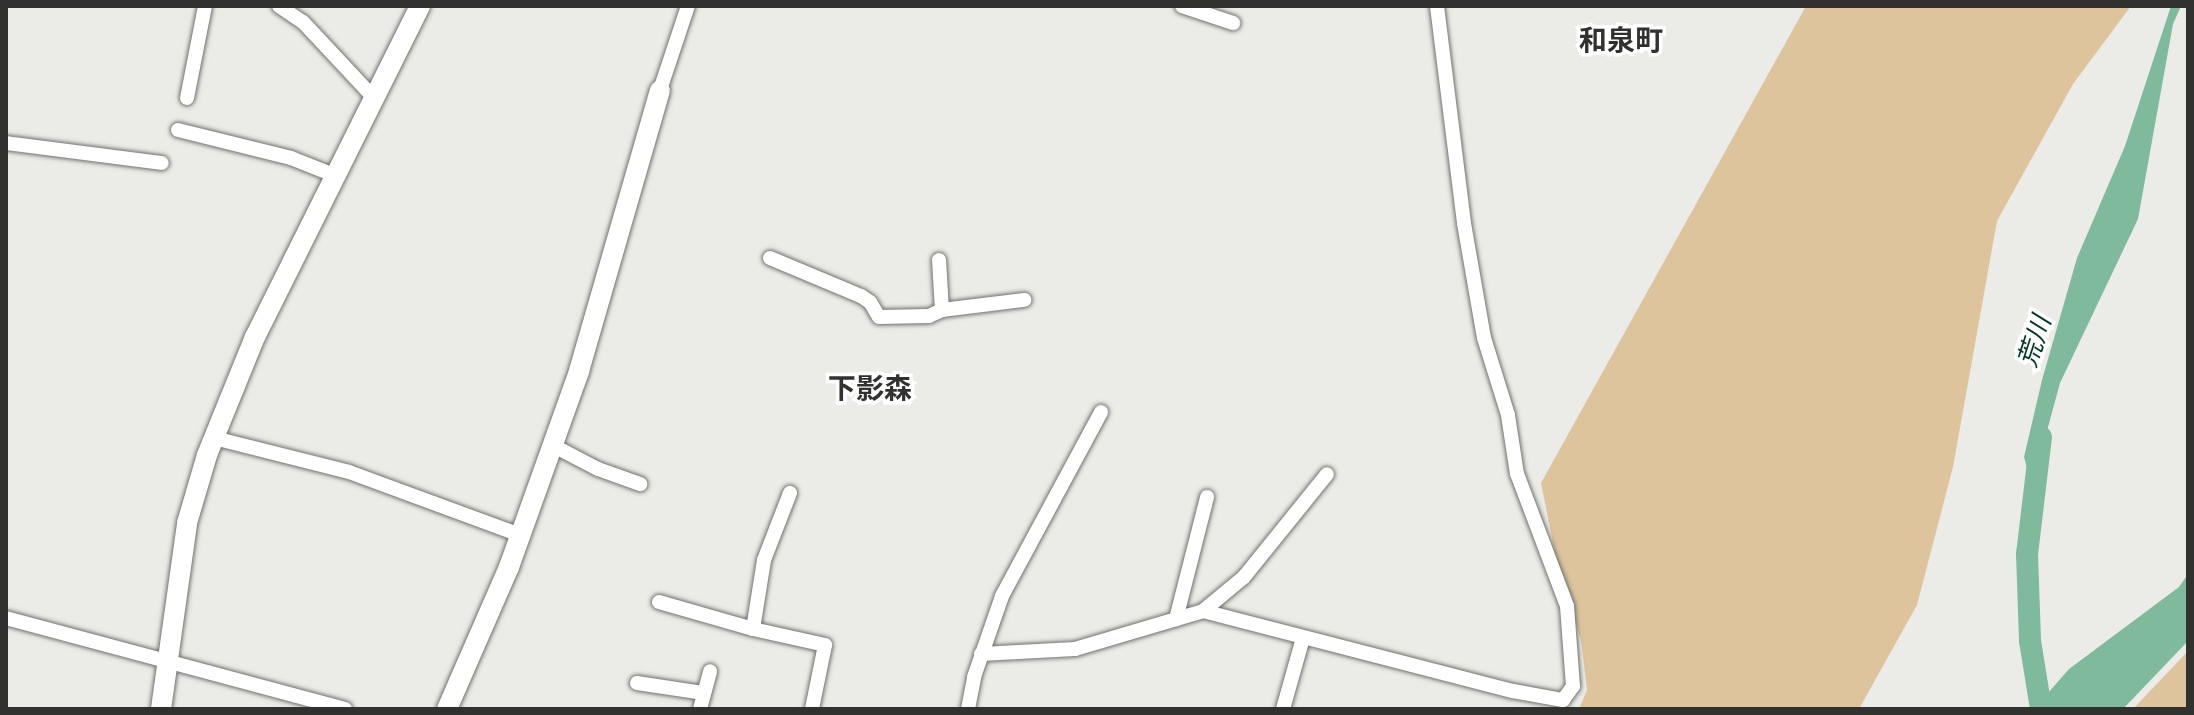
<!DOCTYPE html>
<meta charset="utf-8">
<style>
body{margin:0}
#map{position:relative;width:2194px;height:715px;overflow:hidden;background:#ebece8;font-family:"Alegreya Sans","Noto Sans JP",sans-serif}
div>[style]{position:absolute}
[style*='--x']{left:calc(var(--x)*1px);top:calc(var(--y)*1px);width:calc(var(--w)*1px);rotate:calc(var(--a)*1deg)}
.green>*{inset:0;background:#ddc49d}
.water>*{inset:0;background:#80ba9c}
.river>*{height:22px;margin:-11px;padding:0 11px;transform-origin:11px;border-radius:11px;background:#80ba9c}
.roads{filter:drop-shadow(0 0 2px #70726e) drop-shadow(0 0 2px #70726e)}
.street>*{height:14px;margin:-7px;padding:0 7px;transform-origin:7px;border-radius:7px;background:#fff}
.secondary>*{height:20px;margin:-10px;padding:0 10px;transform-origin:10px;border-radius:10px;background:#fff}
span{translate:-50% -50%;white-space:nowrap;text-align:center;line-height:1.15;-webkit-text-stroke:7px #fff;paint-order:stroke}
.water-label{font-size:26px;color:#033623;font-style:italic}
.quarter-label{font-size:28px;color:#313230;font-weight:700}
.frame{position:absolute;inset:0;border:8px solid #313230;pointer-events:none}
</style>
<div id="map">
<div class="green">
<div style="clip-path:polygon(1806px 6px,2131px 6px,2073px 84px,1997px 221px,1953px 467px,1917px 605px,1859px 709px,1579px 709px,1587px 690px,1581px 640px,1558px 568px,1541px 483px)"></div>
<div style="clip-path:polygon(2188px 651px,2188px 709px,2133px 709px)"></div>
</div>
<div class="water">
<div style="clip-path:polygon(2171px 6px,2181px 6px,2173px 24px,2138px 219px,2060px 383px,2032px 486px,2024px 457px,2042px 380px,2077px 258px,2125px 146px)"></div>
<div style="clip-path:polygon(2188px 574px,2188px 641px,2123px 709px,2034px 709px,2069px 669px,2179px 587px)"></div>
</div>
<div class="river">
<div style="--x:2041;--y:437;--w:118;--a:96.8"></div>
<div style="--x:2027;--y:554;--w:87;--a:88"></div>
<div style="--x:2030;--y:641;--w:69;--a:80.8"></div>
</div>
<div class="roads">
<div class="street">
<div style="--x:279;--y:6;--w:29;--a:34"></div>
<div style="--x:303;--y:22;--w:105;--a:46.9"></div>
<div style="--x:1182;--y:6;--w:54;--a:18.4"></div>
<div style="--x:660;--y:90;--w:89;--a:-71.6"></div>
<div style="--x:187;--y:98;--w:94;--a:-78.9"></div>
<div style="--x:178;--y:130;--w:116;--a:13.9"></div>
<div style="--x:291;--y:158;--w:48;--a:21.8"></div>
<div style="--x:6;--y:143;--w:157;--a:7.3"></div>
<div style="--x:770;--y:258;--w:99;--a:22.7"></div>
<div style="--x:861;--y:296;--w:11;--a:34"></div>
<div style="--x:870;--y:302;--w:17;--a:59"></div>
<div style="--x:879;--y:317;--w:50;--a:-1.1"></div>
<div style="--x:929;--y:316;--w:14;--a:-25"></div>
<div style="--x:942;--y:310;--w:83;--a:-7"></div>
<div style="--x:939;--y:260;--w:50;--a:86.6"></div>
<div style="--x:214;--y:438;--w:139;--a:14.1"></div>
<div style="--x:349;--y:472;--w:182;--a:20.2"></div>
<div style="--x:552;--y:445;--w:52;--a:27.6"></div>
<div style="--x:598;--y:469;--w:45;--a:19.7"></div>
<div style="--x:659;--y:602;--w:98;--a:16"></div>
<div style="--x:753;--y:629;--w:74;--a:12.5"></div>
<div style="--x:825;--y:645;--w:65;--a:101.5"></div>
<div style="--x:1203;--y:611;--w:320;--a:14.5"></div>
<div style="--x:1513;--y:691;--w:51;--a:10.2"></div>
<div style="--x:1563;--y:700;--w:17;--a:-54"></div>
<div style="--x:1573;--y:686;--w:80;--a:-94.3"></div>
<div style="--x:1567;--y:606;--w:141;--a:-110.7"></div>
<div style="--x:1517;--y:474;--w:60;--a:-98.7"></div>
<div style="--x:1508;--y:415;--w:81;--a:-107.3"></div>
<div style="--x:1484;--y:338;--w:117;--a:-99.9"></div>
<div style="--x:1464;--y:223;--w:219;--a:-97.1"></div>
<div style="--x:6;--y:618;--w:351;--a:15"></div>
<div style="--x:1176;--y:619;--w:126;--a:-75.7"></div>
<div style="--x:753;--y:629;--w:70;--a:-80.9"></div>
<div style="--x:764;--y:560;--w:72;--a:-68.8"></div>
<div style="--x:981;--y:654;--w:94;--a:-3"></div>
<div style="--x:1075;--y:649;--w:134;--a:-16.5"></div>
<div style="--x:1203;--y:611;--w:53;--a:-39.7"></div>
<div style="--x:1244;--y:577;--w:132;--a:-51.1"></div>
<div style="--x:637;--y:683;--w:68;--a:8.5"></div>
<div style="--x:700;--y:709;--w:39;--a:-75"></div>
<div style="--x:968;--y:709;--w:33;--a:-79"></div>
<div style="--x:974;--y:677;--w:86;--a:-70.9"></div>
<div style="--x:1002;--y:596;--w:209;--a:-61.7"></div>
<div style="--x:1283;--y:709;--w:74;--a:-74.3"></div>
</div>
<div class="secondary">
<div style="--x:161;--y:709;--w:188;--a:-82"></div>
<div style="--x:187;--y:523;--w:71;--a:-73.6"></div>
<div style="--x:207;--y:455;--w:127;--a:-67.9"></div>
<div style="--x:255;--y:337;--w:370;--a:-63.5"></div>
<div style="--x:447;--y:709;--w:155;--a:-66.4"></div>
<div style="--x:509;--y:567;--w:208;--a:-70.3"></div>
<div style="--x:579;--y:371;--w:292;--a:-73.9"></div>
</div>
</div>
<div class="water-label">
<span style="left:2036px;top:342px;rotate:-72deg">荒川</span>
</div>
<div class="quarter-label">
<span style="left:1621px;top:42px">和泉町</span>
<span style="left:870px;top:390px">下影森</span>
</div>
<div class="frame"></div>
</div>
